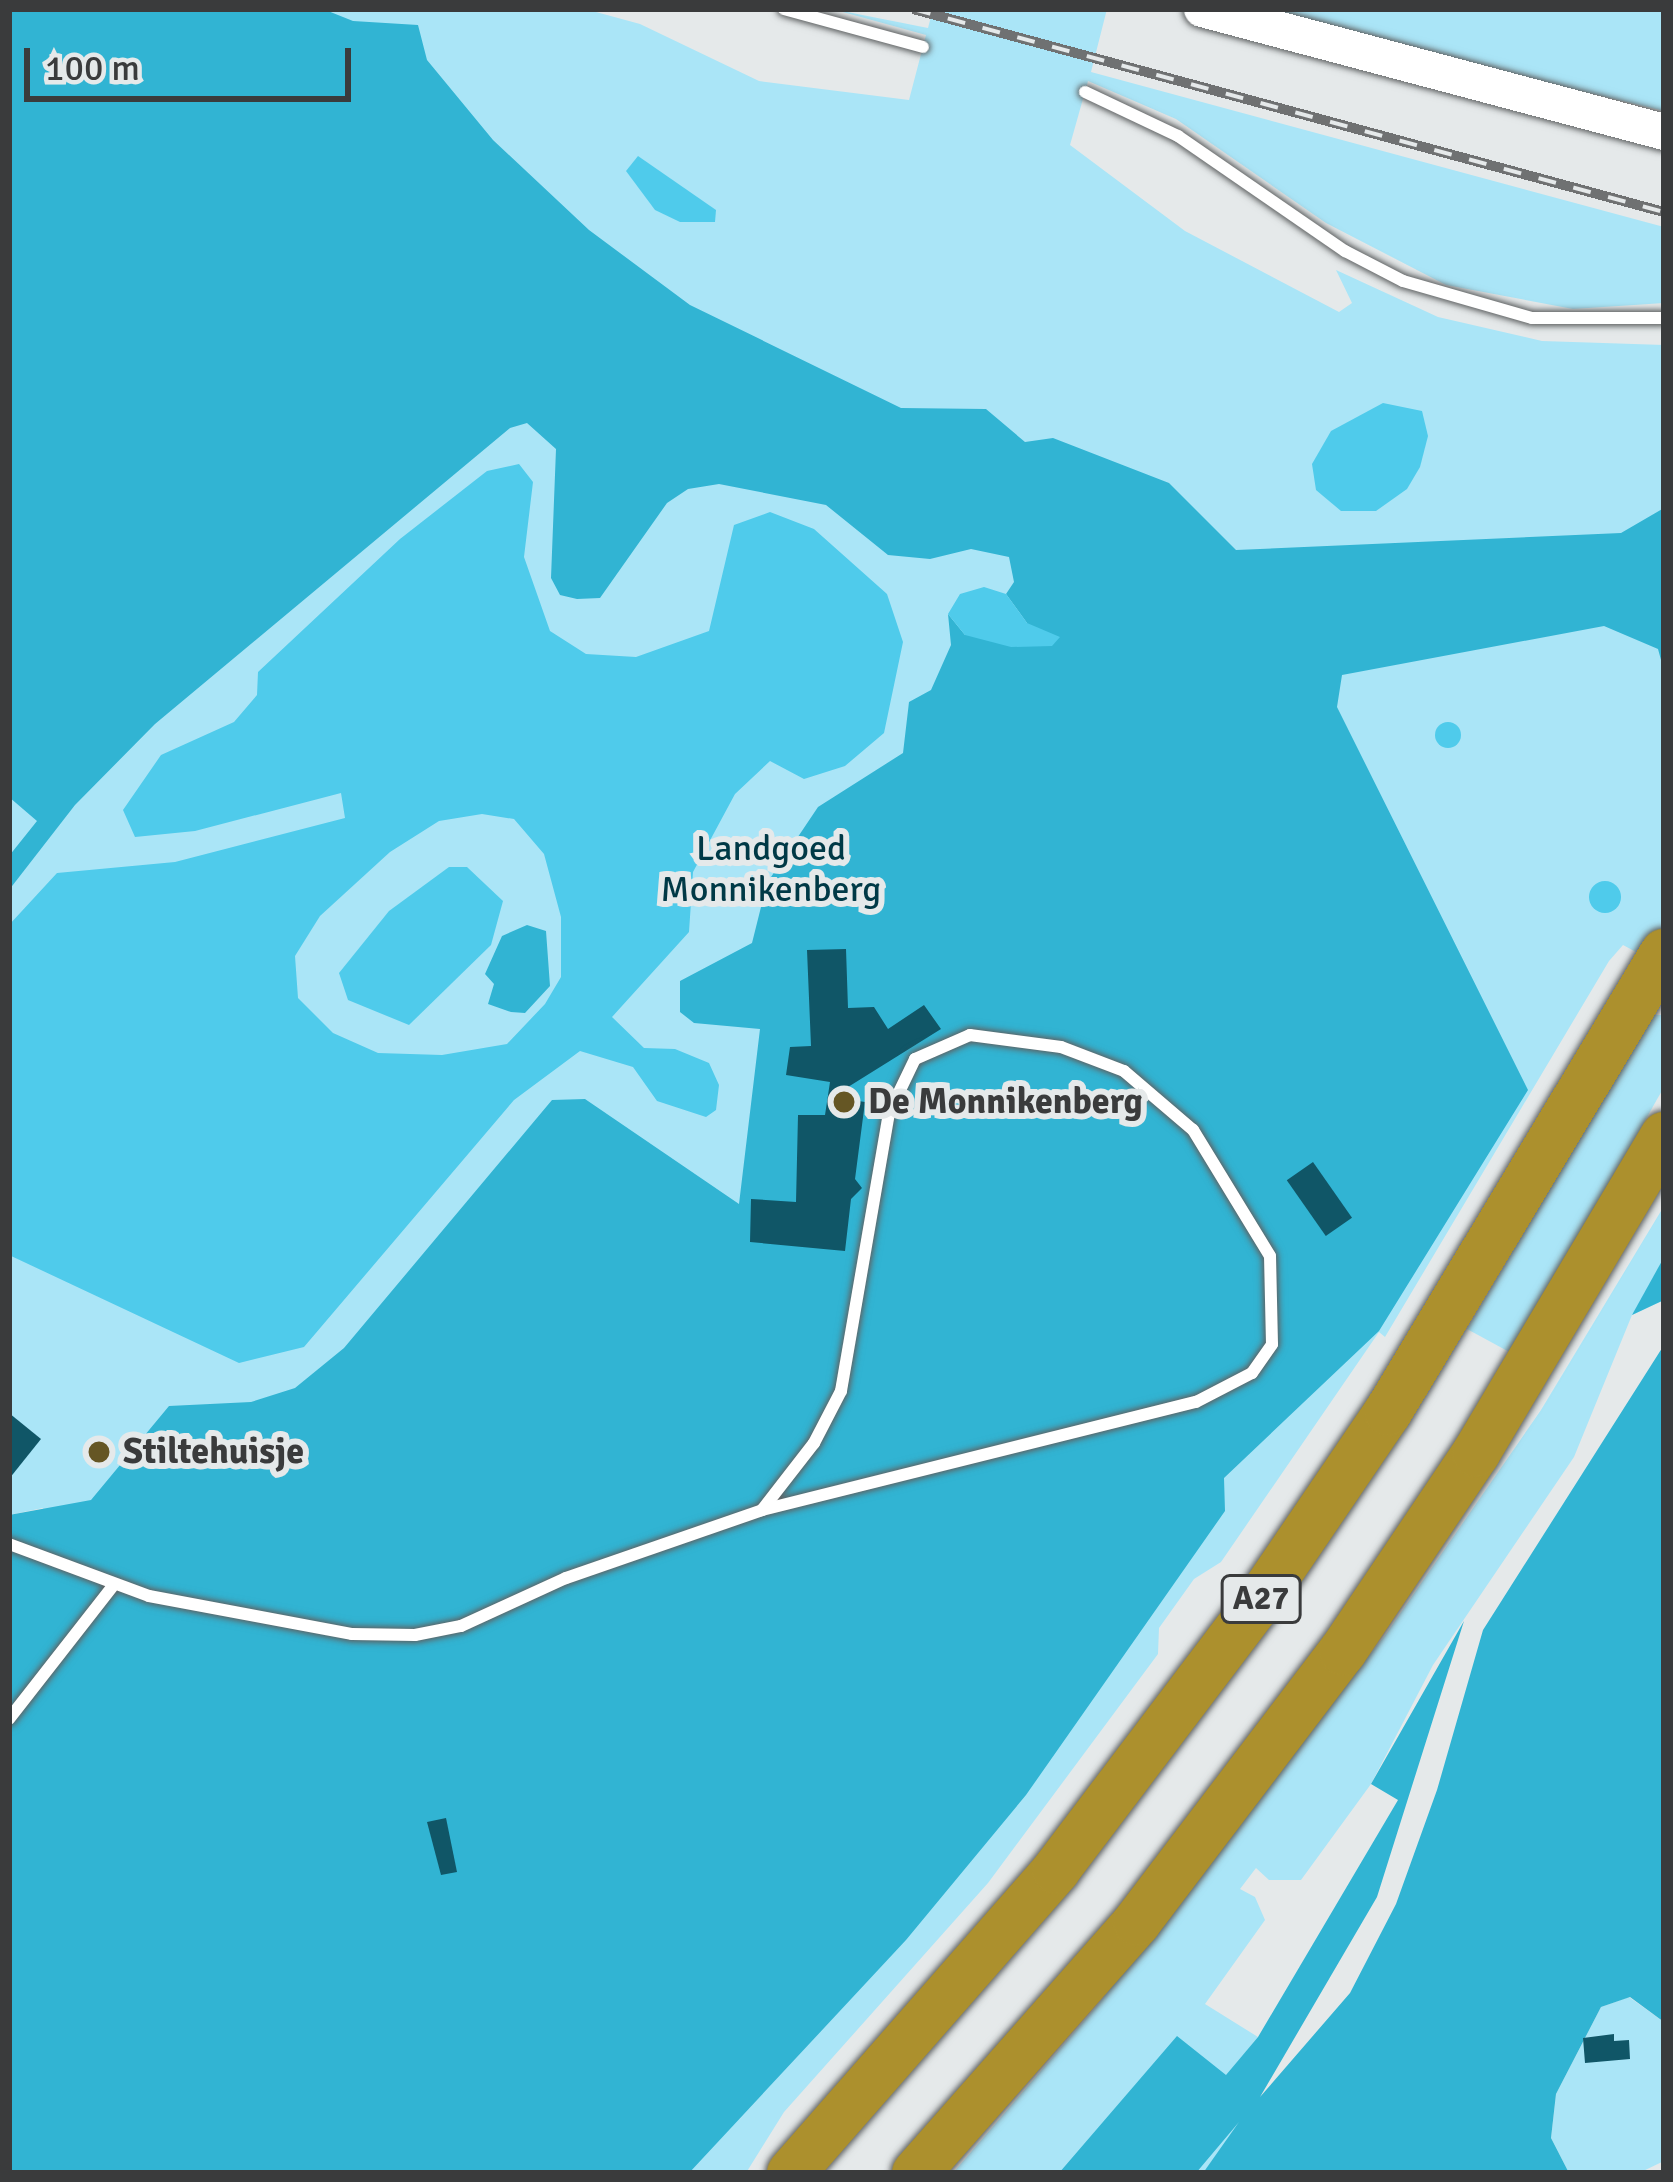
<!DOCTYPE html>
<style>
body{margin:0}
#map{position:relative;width:1673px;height:2182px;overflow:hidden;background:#e5e9ea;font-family:Signika,sans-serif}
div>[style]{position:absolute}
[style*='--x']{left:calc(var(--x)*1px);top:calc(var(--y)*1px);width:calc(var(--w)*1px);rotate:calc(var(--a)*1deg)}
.green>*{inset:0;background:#aae5f7}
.forest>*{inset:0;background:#31b4d3}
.water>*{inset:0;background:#4fcbeb}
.round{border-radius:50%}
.building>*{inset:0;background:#105667;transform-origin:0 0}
.roads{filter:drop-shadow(0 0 3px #5f6263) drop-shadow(0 0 3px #5f6263)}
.service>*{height:12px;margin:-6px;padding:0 6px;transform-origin:6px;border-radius:6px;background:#fff}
.secondary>*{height:36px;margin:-18px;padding:0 18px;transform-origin:18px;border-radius:18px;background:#fff}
.motorway>*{height:48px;margin:-24px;padding:0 24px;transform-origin:24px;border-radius:24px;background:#ac902d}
.rail>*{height:10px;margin-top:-5px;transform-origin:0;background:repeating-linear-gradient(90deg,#e5e9ea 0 18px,#6f7172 0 36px);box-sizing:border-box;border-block:3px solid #6f7172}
.dots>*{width:33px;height:33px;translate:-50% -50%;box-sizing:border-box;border:6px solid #e5e9ea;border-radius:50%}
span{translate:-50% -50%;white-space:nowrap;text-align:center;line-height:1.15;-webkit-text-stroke:12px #e5e9ea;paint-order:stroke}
.shield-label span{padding:3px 9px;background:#e5e9ea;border:3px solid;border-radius:9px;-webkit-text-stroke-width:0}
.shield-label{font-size:33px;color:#3a3b3c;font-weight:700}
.park-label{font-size:36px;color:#003946}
.poi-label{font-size:36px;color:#3a3b3c;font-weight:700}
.left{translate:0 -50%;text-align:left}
.frame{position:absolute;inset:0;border:12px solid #3a3b3c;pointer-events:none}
.scale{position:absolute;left:24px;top:48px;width:327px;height:54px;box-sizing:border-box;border:6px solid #3a3b3c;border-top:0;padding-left:15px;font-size:36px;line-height:42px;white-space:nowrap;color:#3a3b3c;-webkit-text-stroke:9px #e5e9ea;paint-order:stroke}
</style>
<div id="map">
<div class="green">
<div style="clip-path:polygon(9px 9px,585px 9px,640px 24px,759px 81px,909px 100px,926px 35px,832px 9px,928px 28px,933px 9px,1107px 9px,1091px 72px,1664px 227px,1664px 303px,1573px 309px,1446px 285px,1326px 223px,1176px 119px,1088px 81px,1070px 145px,1185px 231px,1339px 312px,1352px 303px,1336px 270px,1438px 317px,1542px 341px,1664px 345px,1664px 967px,1623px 945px,1609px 961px,1385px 1337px,1379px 1332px,1221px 1562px,1194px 1579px,1159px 1628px,1158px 1654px,988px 1883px,784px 2112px,746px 2173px,9px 2173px,9px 1653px,43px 1508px,9px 1515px)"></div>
<div style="clip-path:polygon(1250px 9px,1664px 9px,1664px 111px,1485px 68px)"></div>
<div style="clip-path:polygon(1653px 1015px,1664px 1015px,1664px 1087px,1513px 1354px,1467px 1329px)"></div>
<div style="clip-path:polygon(1664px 1206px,1664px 1300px,1632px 1315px,1574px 1457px,1433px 1665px,1371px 1784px,1301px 1880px,1269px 1880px,1256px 1868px,1240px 1889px,1255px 1897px,1265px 1920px,1205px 2004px,1258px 2037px,1227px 2075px,1257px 2101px,1203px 2173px,953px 2173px,1096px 2007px,1386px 1634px,1541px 1410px)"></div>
<div style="clip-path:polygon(1629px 1997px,1664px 2022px,1664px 2161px,1639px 2173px,1569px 2173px,1551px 2138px,1556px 2094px,1601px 2007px)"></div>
</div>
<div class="forest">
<div style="clip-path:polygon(9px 9px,323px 9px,353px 21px,418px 25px,427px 60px,493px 140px,589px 230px,690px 305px,901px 408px,986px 409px,1025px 442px,1053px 438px,1169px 483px,1236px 550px,1621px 533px,1664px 508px,1664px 671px,1658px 649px,1604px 626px,1342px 675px,1337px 707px,1528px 1090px,1379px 1331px,1224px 1478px,1225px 1511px,1026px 1795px,906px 1940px,689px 2173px,9px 2173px,9px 1515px,91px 1500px,169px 1406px,251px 1402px,295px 1388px,344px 1348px,552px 1100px,585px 1099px,739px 1204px,760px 1029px,694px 1023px,680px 1012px,680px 981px,752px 943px,767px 883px,818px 807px,903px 753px,909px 702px,931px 690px,951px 645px,948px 614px,965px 635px,1027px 623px,1006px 594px,1014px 582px,1009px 557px,971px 549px,930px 559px,888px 555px,826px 505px,719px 484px,688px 489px,667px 503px,600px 598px,577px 599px,560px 595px,551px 578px,556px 449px,527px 423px,510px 428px,155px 724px,75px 805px,9px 890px,9px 856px,37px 821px,9px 797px)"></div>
<div style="clip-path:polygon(527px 925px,546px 931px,550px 986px,525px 1013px,511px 1012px,488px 1004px,494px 984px,485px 974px,502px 936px)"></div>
<div style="clip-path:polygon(1664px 1258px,1664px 1300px,1632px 1315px,1663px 1259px)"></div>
<div style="clip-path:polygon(1664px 1345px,1664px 2022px,1630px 1997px,1601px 2007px,1556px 2094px,1551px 2138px,1569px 2173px,1203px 2173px,1239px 2122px,1196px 2173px,1059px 2173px,1177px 2036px,1226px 2075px,1258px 2037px,1398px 1800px,1371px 1784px,1464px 1621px,1377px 1897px,1260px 2097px,1350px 1993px,1396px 1904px,1437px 1790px,1483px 1630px)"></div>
</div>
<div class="water">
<div style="clip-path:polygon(638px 156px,716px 210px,715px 222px,680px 222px,655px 210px,626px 171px)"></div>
<div style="clip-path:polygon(1383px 403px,1422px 411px,1428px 436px,1420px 467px,1407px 489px,1376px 511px,1341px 511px,1316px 490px,1312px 464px,1331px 431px)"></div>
<div style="clip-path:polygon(evenodd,519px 464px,533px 482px,524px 557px,550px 631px,586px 654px,636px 657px,709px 631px,734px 525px,770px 512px,814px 529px,887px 594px,903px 642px,884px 733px,845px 766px,804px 779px,770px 761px,735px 794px,693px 872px,689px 932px,612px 1017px,644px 1048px,675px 1049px,709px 1063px,719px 1085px,716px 1110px,706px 1117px,657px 1101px,633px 1067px,580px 1051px,514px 1100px,304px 1347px,239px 1363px,9px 1255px,9px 925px,57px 873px,175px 862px,345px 818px,341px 793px,195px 831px,135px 837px,123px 810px,161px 755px,234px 722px,257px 695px,258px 672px,400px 539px,487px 471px,519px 464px,482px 814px,514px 819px,544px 854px,561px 917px,561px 977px,545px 1004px,507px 1044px,442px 1055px,378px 1053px,333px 1033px,298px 998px,295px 956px,320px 916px,390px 852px,439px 821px,482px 814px)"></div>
<div style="clip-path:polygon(984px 587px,1006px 594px,1027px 623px,1060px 637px,1052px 646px,1011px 647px,965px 635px,948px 614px,960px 594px)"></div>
<div class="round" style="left:1435px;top:722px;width:26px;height:26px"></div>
<div style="clip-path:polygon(449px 867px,467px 867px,503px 901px,491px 945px,409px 1025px,348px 1000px,339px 973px,389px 911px)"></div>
<div class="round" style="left:1589px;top:881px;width:32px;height:32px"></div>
</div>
<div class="building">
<div style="clip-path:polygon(846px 949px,848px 1008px,874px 1007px,888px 1029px,924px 1005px,941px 1029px,832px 1097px,865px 1102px,855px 1179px,862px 1188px,851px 1199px,845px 1251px,750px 1242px,751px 1199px,796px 1202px,798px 1115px,825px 1115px,830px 1082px,786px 1075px,790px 1047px,811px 1046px,807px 950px)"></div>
<div style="left:1313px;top:1162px;width:68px;height:32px;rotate:55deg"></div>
<div style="clip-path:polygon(9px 1413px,41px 1439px,9px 1479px)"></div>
<div style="left:98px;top:1438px;width:21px;height:18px;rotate:47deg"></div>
<div style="clip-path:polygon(446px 1818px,457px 1872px,441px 1875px,427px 1822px)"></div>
<div style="clip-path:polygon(1614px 2034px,1614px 2041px,1629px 2040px,1630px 2059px,1585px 2063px,1583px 2038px)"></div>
</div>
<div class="roads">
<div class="service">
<div style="--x:784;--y:9;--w:144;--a:15.3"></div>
<div style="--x:1085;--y:92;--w:103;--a:25.3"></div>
<div style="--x:1178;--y:136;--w:203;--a:34.6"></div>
<div style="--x:1345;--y:251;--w:65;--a:27.3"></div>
<div style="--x:1403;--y:281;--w:134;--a:16"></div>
<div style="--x:1532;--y:318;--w:132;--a:0"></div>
<div style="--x:9;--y:1544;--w:149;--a:20.4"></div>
<div style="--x:149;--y:1596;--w:207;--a:10.6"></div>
<div style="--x:352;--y:1634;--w:63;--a:0.9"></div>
<div style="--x:415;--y:1635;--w:47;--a:-11.1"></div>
<div style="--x:461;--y:1626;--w:115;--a:-24.6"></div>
<div style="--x:566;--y:1578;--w:207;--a:-19.1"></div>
<div style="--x:762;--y:1510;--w:447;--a:-14"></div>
<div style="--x:1196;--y:1402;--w:63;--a:-27.4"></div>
<div style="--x:1252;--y:1373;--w:35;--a:-55"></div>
<div style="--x:1272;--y:1344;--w:88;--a:-91.3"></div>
<div style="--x:1270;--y:1256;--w:148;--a:-121.4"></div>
<div style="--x:1193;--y:1130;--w:91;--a:-139.5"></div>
<div style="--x:1124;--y:1071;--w:67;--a:-159.1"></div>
<div style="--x:1061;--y:1047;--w:92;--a:-172.5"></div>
<div style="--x:970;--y:1035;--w:60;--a:156.4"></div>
<div style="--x:915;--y:1059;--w:60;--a:115.7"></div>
<div style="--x:889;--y:1113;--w:282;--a:99.8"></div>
<div style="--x:841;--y:1391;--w:59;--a:117.4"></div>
<div style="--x:814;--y:1443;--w:85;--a:127.8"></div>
<div style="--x:9;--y:1719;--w:167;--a:-52"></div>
</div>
<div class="secondary">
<div style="--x:1202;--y:9;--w:478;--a:14.9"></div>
</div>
<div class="motorway">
<div style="--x:791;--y:2173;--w:403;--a:-48.8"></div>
<div style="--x:1056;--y:1870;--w:331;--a:-52.9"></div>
<div style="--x:1256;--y:1606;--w:235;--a:-55.8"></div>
<div style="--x:1388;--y:1412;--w:536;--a:-58.98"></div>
<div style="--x:916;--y:2173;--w:334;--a:-48.6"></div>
<div style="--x:1137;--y:1922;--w:340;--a:-52.8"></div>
<div style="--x:1343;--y:1651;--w:239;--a:-56.1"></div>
<div style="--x:1476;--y:1453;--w:369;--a:-59.3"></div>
</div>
</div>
<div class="rail">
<div style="--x:913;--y:9;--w:778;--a:15.13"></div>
</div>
<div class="dots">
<div style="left:844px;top:1102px;background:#655624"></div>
<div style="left:99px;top:1452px;background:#655624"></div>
</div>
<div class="shield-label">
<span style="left:1261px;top:1599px">A27</span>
</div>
<div class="park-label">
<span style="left:771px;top:869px">Landgoed<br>Monnikenberg</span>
</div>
<div class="poi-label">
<span class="left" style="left:868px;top:1102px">De Monnikenberg</span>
<span class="left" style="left:123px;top:1452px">Stiltehuisje</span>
</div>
<div class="frame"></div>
<div class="scale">100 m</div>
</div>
